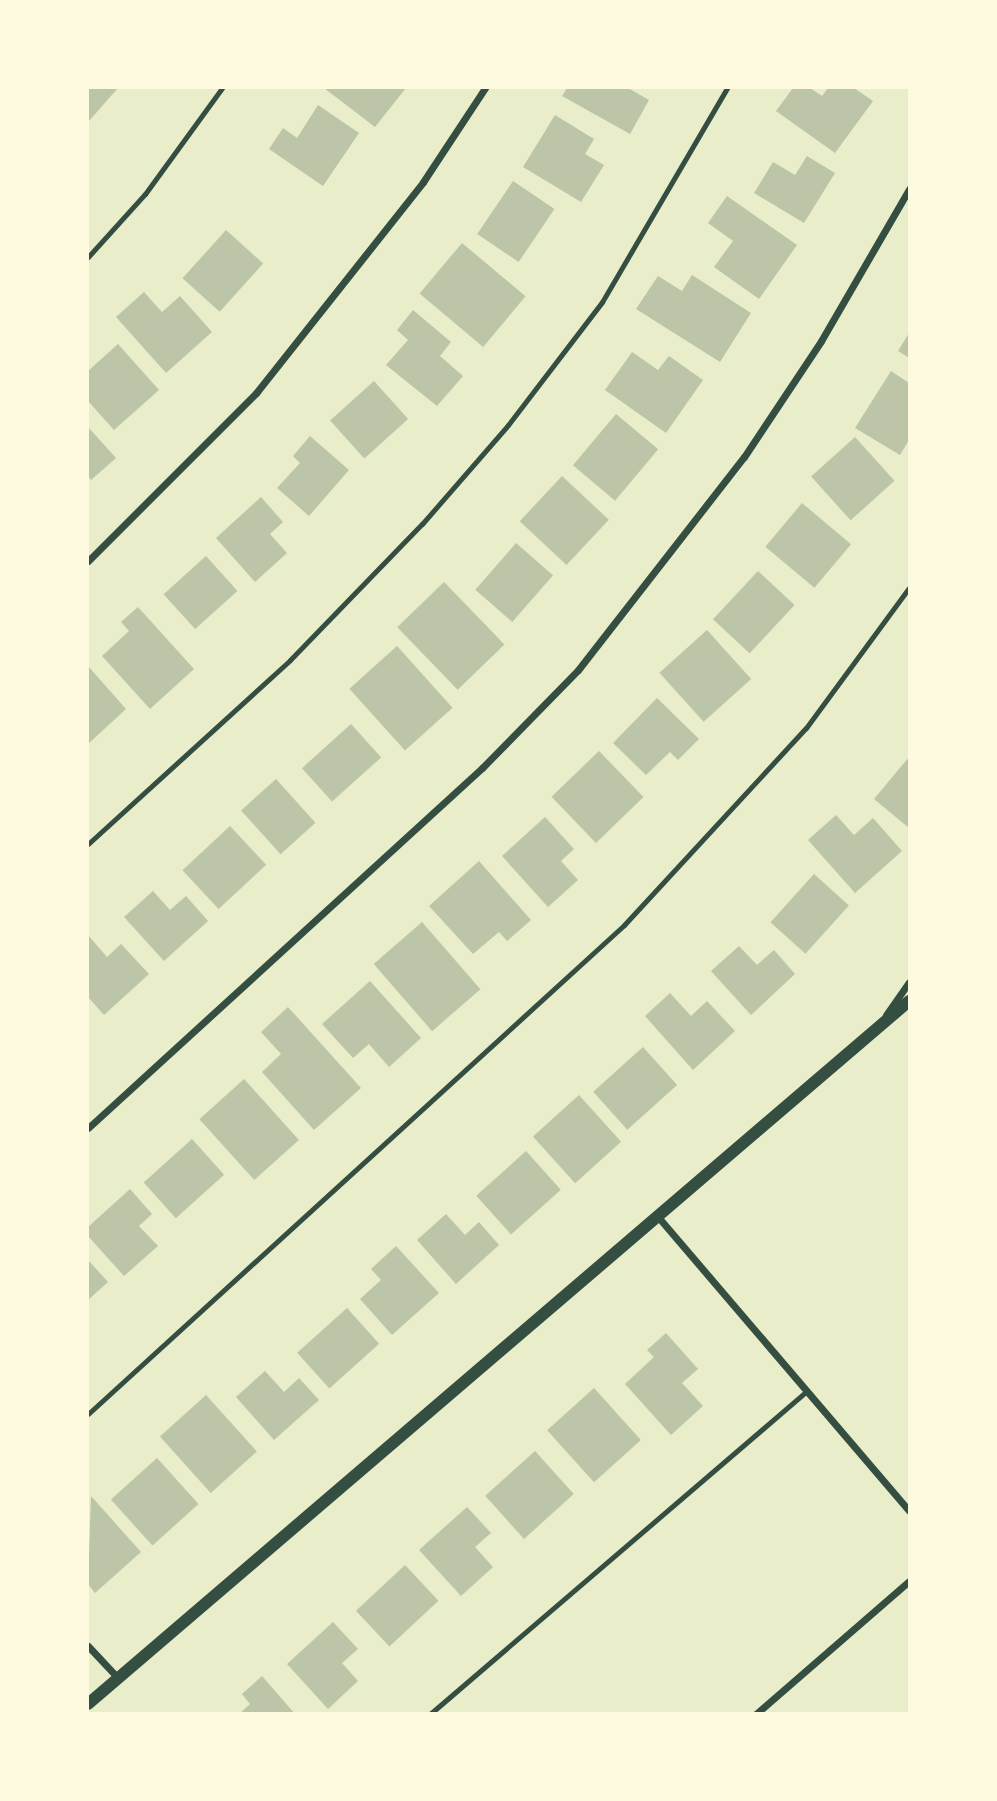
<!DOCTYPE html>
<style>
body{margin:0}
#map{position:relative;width:997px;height:1801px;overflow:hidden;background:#e9edc9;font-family:"PT Sans",sans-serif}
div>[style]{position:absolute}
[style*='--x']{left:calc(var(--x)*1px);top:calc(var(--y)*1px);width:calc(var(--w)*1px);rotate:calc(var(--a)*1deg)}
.building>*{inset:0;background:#bcc5a7;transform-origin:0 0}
.service>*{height:5px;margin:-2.5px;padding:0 2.5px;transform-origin:2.5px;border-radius:2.5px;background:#344e41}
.minor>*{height:7px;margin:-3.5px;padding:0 3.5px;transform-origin:3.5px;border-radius:3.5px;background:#344e41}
.tertiary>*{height:12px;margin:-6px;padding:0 6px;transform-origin:6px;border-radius:6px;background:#344e41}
span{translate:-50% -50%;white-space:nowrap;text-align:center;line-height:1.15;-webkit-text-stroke:5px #fefae0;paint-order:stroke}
.frame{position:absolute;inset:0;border:89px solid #fefae0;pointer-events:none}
</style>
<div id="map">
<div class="building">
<div style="clip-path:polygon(88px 88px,118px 88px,89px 121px,88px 120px)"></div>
<div style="clip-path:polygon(324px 88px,406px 88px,375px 127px)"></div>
<div style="clip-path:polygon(567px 88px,628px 88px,649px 100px,630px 134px,562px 96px)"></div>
<div style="clip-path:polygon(793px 88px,810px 88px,822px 96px,828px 88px,854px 88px,873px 101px,835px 153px,776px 111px)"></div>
<div style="clip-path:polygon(318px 105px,359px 133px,323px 186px,269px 149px,283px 128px,297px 138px)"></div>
<div style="clip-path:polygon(555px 115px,594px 139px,585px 154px,604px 165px,581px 202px,523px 167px)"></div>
<div style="clip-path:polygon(807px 156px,835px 173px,804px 223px,754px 193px,773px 162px,795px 175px)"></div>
<div style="left:513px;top:181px;width:50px;height:64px;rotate:34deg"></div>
<div style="clip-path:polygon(727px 196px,797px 245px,759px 299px,714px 267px,733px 241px,708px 223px)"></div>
<div style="left:226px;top:230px;width:50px;height:65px;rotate:42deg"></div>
<div style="left:462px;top:243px;width:83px;height:66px;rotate:40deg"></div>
<div style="clip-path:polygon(692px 275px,751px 313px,720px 362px,636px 309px,658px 276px,682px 291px)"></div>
<div style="clip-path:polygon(144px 292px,162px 312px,180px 296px,212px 332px,166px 373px,116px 317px)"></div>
<div style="clip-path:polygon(413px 310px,451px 342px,440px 356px,463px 376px,437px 406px,386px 365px,408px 340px,397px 330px)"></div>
<div style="clip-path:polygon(909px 333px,909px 358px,898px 351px)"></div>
<div style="clip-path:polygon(118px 344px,159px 390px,114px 430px,88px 401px,88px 371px)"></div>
<div style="clip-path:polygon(632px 352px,658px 370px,669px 356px,703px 380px,666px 433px,605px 390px)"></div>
<div style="clip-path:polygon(891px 371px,909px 383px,909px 440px,900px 455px,855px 428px)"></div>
<div style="left:374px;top:381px;width:51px;height:59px;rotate:48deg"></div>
<div style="left:616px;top:414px;width:55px;height:67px;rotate:40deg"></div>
<div style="clip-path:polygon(88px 427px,116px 458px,91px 480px,88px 476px)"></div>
<div style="clip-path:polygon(310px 436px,349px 470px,309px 516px,277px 488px,300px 463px,293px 456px)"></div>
<div style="left:855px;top:437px;width:59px;height:59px;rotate:48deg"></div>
<div style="left:562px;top:476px;width:64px;height:62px;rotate:43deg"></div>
<div style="clip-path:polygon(261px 497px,283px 522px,270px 534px,287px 553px,255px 582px,216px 538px)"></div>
<div style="left:802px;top:503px;width:64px;height:57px;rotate:40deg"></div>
<div style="left:516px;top:543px;width:49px;height:62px;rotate:41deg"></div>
<div style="left:206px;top:556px;width:47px;height:57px;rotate:48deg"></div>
<div style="left:758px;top:571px;width:50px;height:66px;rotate:43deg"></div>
<div style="left:444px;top:582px;width:87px;height:65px;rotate:46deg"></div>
<div style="clip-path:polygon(138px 607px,194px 669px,150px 709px,102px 656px,129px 631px,121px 622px)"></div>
<div style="left:707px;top:630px;width:66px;height:64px;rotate:48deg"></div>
<div style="left:397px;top:646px;width:83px;height:64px;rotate:48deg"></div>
<div style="clip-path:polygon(88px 666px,126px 709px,88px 744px)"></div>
<div style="clip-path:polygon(657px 698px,699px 739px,678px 760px,670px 752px,646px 775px,613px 743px)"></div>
<div style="left:351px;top:724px;width:45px;height:66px;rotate:48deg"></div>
<div style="left:599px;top:751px;width:64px;height:66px;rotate:46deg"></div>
<div style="clip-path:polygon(909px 757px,909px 828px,874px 799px)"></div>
<div style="left:276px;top:779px;width:59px;height:47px;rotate:48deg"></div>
<div style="clip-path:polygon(836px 815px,854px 835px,873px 818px,902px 851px,855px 893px,808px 840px)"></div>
<div style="clip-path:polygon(545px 817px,574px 849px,561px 861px,578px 880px,548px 907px,502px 856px)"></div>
<div style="left:230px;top:826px;width:53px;height:65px;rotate:47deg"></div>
<div style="clip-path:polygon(479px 861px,531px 920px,507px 941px,499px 932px,473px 954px,429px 906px)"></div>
<div style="left:814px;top:874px;width:47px;height:65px;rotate:42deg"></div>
<div style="clip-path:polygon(153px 891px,170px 910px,186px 896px,208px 921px,164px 961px,124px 917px)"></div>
<div style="left:422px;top:922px;width:89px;height:64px;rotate:49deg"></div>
<div style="clip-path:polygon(88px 935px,107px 957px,121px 944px,149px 974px,104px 1015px,88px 997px)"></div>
<div style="clip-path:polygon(739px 946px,757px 965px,774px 950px,795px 974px,751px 1015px,711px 971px)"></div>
<div style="clip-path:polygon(370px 981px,421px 1038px,389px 1067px,369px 1044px,353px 1058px,322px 1024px)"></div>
<div style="clip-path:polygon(670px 993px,691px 1016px,707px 1001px,735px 1031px,693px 1070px,645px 1016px)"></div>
<div style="clip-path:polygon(288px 1007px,361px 1088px,314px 1130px,262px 1072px,281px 1054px,261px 1032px)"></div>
<div style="left:643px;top:1047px;width:51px;height:67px;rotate:48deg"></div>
<div style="left:244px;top:1079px;width:82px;height:60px;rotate:48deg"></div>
<div style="left:579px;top:1095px;width:63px;height:62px;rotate:48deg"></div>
<div style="left:192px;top:1139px;width:48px;height:65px;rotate:48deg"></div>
<div style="left:526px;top:1151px;width:52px;height:67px;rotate:48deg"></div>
<div style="clip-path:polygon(130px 1189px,152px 1214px,139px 1226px,158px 1246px,124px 1276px,88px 1236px,88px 1227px)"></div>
<div style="clip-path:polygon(446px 1214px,465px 1235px,479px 1222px,499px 1245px,456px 1284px,417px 1240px)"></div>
<div style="clip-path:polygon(396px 1246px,439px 1293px,392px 1335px,360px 1299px,381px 1280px,371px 1269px)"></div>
<div style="clip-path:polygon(88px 1260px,108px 1282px,88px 1300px)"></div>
<div style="left:347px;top:1308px;width:48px;height:67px;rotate:48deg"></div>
<div style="clip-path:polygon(666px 1333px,698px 1369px,682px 1383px,703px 1406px,671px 1435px,625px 1384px,654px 1357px,647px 1350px)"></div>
<div style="clip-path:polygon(265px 1371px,284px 1392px,299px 1378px,319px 1400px,274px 1440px,236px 1397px)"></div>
<div style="left:594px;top:1388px;width:70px;height:63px;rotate:48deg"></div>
<div style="left:206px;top:1395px;width:76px;height:62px;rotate:48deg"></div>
<div style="left:535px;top:1451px;width:58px;height:67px;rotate:48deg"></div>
<div style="left:157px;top:1458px;width:62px;height:62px;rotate:48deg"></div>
<div style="clip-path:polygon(91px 1496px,141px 1552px,95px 1593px,88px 1584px)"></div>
<div style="clip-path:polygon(467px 1507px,491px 1533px,475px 1547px,493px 1567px,461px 1596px,419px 1550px)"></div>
<div style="left:405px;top:1565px;width:49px;height:67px;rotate:47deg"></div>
<div style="clip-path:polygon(333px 1622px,358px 1649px,342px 1663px,358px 1681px,328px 1709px,287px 1664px)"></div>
<div style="clip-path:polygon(262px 1676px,295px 1714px,239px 1714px,250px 1704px,242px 1694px)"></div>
</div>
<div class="service">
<div style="--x:88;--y:257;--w:85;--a:-47.9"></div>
<div style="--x:145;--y:194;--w:131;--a:-54"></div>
<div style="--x:88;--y:844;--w:273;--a:-42.3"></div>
<div style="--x:290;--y:660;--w:190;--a:-45.9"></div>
<div style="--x:422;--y:524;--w:131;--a:-49"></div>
<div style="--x:508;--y:425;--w:155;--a:-52.6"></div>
<div style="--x:602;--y:302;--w:248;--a:-59.7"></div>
<div style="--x:88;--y:1414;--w:726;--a:-42.37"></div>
<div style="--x:624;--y:925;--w:268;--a:-47.3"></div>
<div style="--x:806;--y:728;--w:174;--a:-53.7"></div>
<div style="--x:430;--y:1714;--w:496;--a:-40.6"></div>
</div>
<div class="minor">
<div style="--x:88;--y:561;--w:238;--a:-45"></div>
<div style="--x:256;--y:393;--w:269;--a:-51.6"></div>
<div style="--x:423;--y:182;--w:113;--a:-56.6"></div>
<div style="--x:886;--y:1015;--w:40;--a:-55.1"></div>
<div style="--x:88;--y:1128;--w:534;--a:-42.42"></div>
<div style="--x:482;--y:768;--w:137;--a:-45.6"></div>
<div style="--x:578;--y:670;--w:270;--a:-52.1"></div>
<div style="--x:744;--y:457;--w:139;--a:-56.4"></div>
<div style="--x:821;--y:341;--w:176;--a:-59.9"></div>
<div style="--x:659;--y:1218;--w:385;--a:49.5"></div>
<div style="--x:88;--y:1646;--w:44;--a:46.8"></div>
<div style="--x:756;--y:1714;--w:203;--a:-41"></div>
</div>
<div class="tertiary">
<div style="--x:88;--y:1704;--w:1081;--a:-40.57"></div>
</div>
<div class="frame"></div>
</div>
